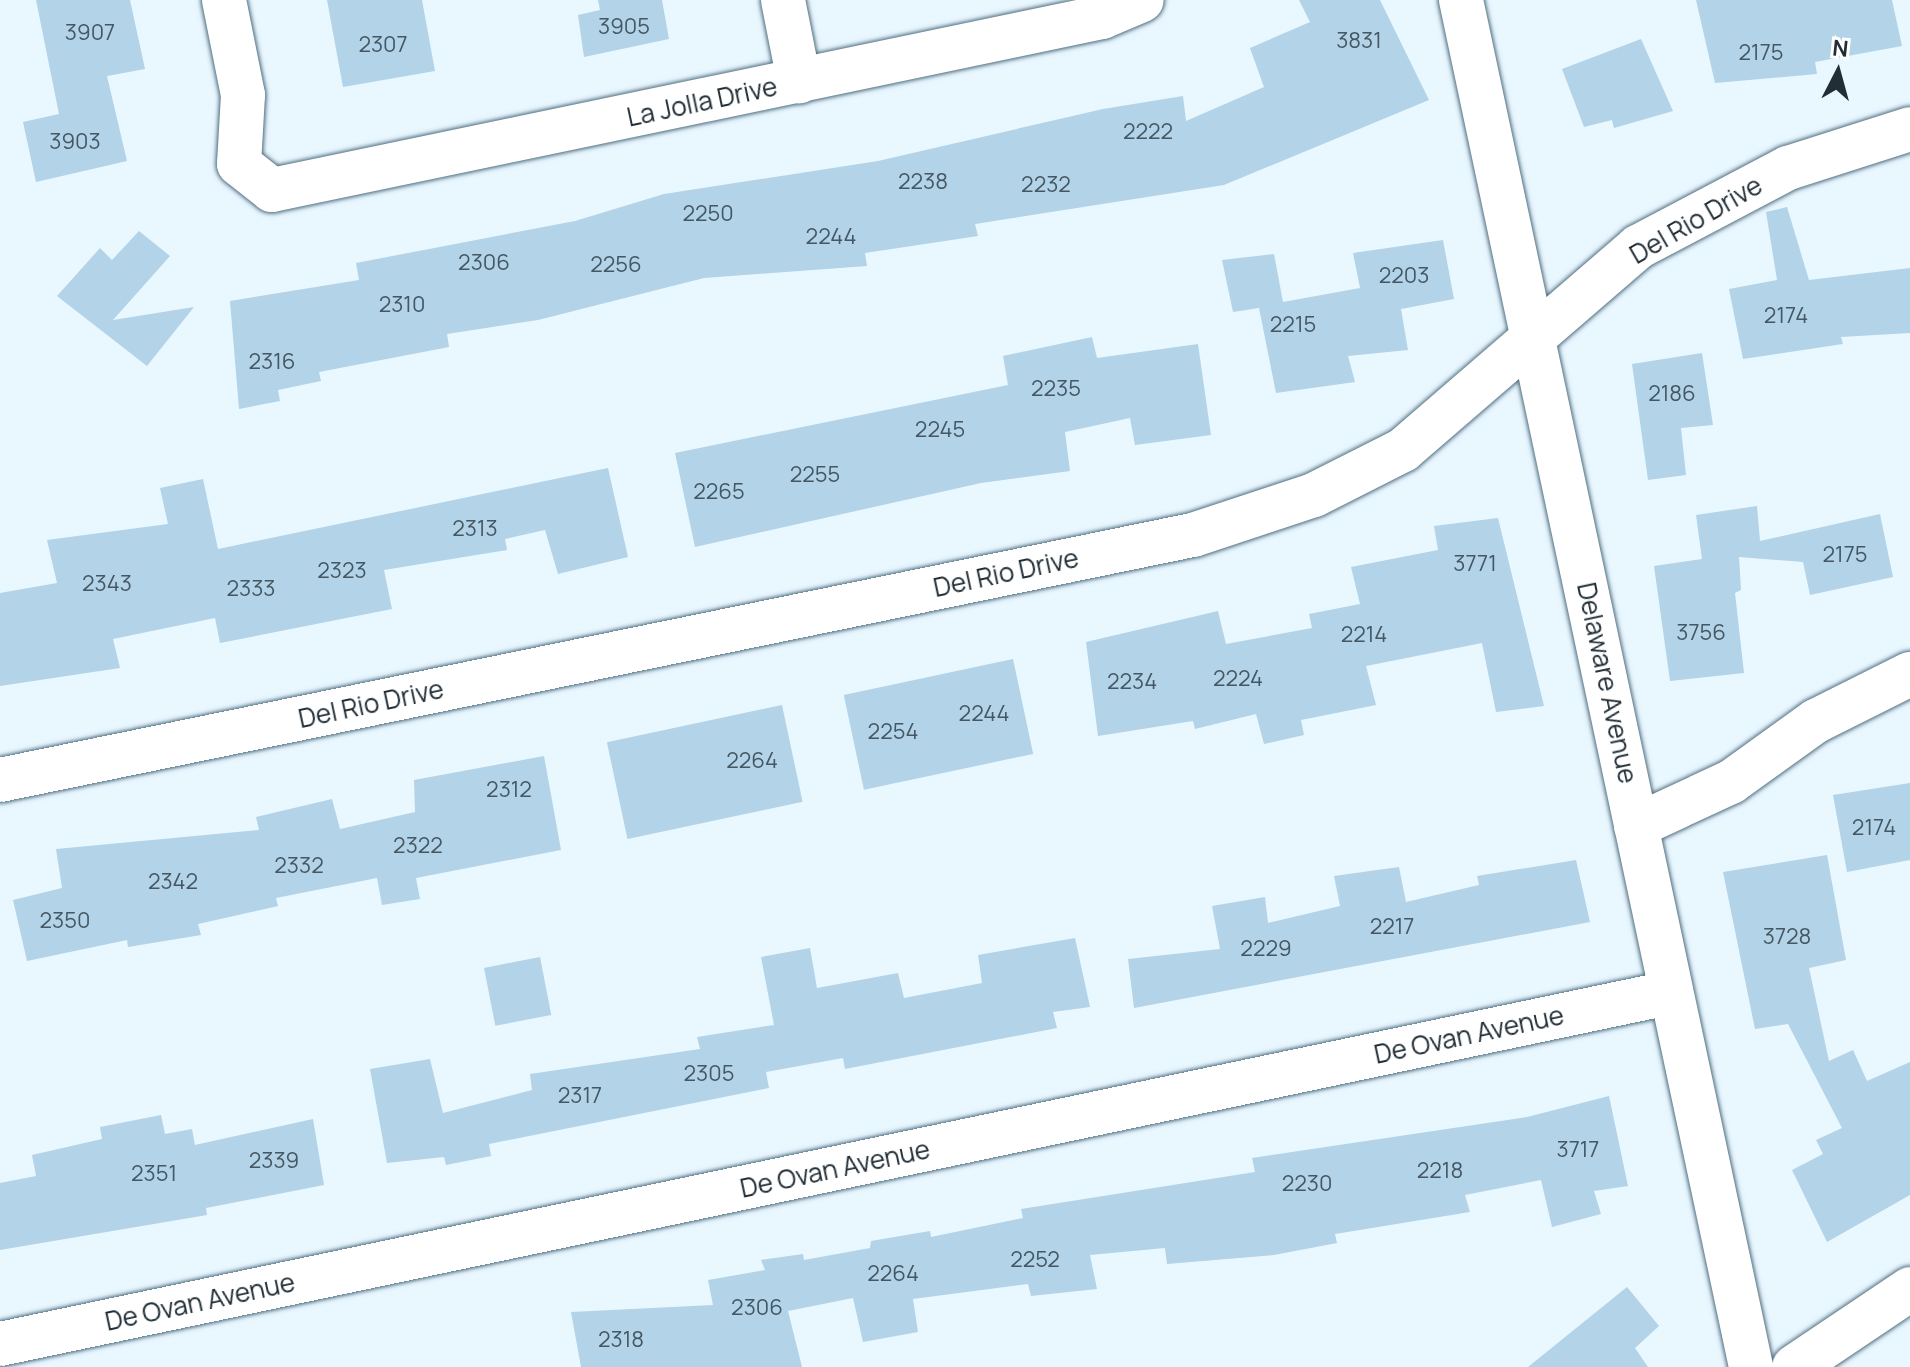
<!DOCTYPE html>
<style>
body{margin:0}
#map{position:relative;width:1910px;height:1367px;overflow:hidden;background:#e9f7ff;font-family:Manrope,sans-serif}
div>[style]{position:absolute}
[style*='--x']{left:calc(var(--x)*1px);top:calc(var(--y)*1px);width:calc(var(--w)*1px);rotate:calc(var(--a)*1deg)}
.building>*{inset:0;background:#b2d3e8;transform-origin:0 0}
.roads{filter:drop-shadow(0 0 2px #506f81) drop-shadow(0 0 2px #506f81)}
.minor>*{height:44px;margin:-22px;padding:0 22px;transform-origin:22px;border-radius:22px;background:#fff}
span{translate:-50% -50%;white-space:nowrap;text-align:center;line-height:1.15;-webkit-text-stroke:8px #fff;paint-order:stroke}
.number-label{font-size:22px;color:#455762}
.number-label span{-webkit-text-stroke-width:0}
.street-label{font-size:26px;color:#212e36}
.north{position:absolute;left:1798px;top:32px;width:80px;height:80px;-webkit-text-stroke:6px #fff;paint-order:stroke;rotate:6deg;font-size:22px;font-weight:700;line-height:32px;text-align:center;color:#212e36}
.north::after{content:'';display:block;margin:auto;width:28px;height:36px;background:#212e36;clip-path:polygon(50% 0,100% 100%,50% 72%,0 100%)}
</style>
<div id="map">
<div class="building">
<div style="clip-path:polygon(36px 0,130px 0,145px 69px,107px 76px,127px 161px,36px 182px,23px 122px,59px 114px)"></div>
<div style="clip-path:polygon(327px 0,422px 0,435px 71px,343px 87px)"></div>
<div style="clip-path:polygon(598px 0,662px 0,669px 39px,584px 57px,578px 15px,600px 10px)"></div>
<div style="clip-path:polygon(1299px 0,1380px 0,1429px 100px,1224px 185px,975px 224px,978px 236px,865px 253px,867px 266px,704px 278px,538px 320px,447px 334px,449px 347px,319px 372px,321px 381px,278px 390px,280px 401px,239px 409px,230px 301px,359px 280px,356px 263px,575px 221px,664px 194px,878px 161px,1103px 109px,1183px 96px,1186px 121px,1264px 87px,1250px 48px,1310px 22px)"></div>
<div style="clip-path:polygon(1696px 0,1892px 0,1902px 46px,1815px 62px,1817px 74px,1715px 83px)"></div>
<div style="clip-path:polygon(1641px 39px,1673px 111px,1614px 128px,1612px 120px,1584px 127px,1562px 69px)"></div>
<div style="clip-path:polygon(1787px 207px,1809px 280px,1910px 268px,1910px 333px,1841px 337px,1843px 344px,1743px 359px,1729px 289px,1777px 280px,1766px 212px)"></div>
<div style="clip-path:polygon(139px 231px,170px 256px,113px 320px,194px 307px,147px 366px,57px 296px,100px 248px,112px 260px)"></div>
<div style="clip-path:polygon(1443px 240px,1454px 299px,1401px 309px,1408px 350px,1348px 356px,1355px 382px,1276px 393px,1259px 308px,1233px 312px,1222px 260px,1274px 254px,1283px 302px,1360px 288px,1353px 253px)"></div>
<div style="clip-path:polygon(1092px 337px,1097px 358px,1198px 344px,1211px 435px,1135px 445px,1130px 418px,1065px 432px,1070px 471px,981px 483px,695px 547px,675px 453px,1008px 385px,1003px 356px)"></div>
<div style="clip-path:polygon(1702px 353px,1713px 425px,1681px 428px,1686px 475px,1648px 480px,1632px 364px)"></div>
<div style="clip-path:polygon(608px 468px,628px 557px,558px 574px,545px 530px,505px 539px,507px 550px,384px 570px,392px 609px,220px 643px,215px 618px,113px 639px,120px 668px,0 686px,0 593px,57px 583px,47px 540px,168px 524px,160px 488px,203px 479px,218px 549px)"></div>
<div style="clip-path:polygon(1757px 506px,1760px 541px,1880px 514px,1893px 577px,1810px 595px,1803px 562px,1739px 557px,1741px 590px,1735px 593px,1744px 673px,1670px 681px,1654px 566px,1702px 559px,1696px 515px)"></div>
<div style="clip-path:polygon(1498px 518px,1544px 706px,1496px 712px,1482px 643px,1366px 666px,1376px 705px,1301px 720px,1304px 735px,1264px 744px,1256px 714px,1195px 729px,1193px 721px,1098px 736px,1086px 642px,1218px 611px,1226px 644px,1312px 628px,1309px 614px,1360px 604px,1351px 567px,1438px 550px,1434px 526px)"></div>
<div style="left:1013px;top:659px;width:97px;height:173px;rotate:78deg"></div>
<div style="left:782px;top:705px;width:99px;height:179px;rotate:78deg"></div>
<div style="clip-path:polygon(544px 756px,561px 850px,416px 878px,420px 899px,382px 905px,377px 878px,276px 898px,278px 906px,198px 924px,201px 935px,128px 947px,127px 940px,27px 961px,13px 900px,62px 888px,56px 849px,259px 830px,256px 817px,332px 799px,340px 829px,415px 812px,414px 780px)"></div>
<div style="clip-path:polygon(1910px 783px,1910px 860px,1847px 872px,1833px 795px)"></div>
<div style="clip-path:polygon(1827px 855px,1846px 960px,1809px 968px,1829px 1061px,1853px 1050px,1867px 1081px,1910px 1062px,1910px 1195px,1827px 1242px,1792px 1170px,1823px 1154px,1816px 1140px,1842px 1128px,1788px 1024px,1755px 1029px,1723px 872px)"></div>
<div style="clip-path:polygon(1576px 860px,1590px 922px,1134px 1008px,1128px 959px,1220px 949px,1212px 906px,1265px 897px,1268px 923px,1340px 906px,1334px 876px,1399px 867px,1406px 902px,1479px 885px,1477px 876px)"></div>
<div style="clip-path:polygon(1075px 938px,1090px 1007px,1053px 1012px,1057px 1028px,845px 1069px,843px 1058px,766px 1072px,769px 1088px,489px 1144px,491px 1156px,446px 1165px,444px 1157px,387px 1163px,370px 1069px,430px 1059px,443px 1113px,532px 1090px,530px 1074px,700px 1049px,697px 1037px,774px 1025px,761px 957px,810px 948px,817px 988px,898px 973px,904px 998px,982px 983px,978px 955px)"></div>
<div style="left:540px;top:957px;width:59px;height:57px;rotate:79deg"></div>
<div style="clip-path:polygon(1609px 1096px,1628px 1186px,1594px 1191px,1601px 1214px,1552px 1227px,1541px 1180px,1465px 1195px,1470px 1212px,1335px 1234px,1337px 1243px,1274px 1255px,1167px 1264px,1165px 1248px,1090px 1255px,1097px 1289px,1031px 1296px,1028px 1284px,913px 1299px,918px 1332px,863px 1342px,853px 1298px,788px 1311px,802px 1367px,581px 1367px,571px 1312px,713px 1305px,708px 1280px,765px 1270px,761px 1260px,803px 1254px,804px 1260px,870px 1248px,871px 1241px,930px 1231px,931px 1237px,1023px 1218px,1021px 1209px,1255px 1172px,1252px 1158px,1527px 1117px)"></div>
<div style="clip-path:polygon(161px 1115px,165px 1134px,192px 1129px,195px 1145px,313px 1119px,324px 1185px,206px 1208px,207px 1215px,0 1250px,0 1183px,36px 1176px,32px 1155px,102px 1139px,100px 1127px)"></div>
<div style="clip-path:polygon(1627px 1287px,1659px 1326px,1635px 1348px,1648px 1367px,1528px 1367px)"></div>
</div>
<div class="roads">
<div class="minor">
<div style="--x:224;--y:0;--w:97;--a:78.7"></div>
<div style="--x:243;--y:95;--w:69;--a:93.3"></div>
<div style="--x:239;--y:164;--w:42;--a:38.2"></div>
<div style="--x:272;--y:190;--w:848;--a:-11.77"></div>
<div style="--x:1102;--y:17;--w:43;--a:-23"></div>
<div style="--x:783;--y:0;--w:83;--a:78.8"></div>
<div style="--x:1461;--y:0;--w:1397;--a:78.02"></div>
<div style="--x:0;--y:780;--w:1218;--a:-11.61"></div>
<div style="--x:1193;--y:535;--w:127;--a:-18.3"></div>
<div style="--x:1314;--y:495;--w:100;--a:-26.8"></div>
<div style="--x:1403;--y:450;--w:311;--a:-40.8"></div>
<div style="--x:1638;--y:247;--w:170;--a:-27.8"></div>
<div style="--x:1788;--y:168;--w:128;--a:-17.7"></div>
<div style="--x:1636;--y:826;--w:105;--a:-24.9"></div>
<div style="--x:1731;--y:782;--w:105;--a:-35.7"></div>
<div style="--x:1816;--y:721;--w:105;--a:-26.6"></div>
<div style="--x:0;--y:1344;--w:1706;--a:-11.88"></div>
<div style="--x:1794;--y:1367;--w:140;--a:-33.9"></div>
</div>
</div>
<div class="number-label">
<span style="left:624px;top:27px">3905</span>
<span style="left:90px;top:33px">3907</span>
<span style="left:1359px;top:41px">3831</span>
<span style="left:383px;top:45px">2307</span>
<span style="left:1761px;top:53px">2175</span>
<span style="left:1148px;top:132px">2222</span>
<span style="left:75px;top:142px">3903</span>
<span style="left:923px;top:182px">2238</span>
<span style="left:1046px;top:185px">2232</span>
<span style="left:708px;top:214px">2250</span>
<span style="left:831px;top:237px">2244</span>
<span style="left:484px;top:263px">2306</span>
<span style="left:616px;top:265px">2256</span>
<span style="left:1404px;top:276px">2203</span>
<span style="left:402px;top:305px">2310</span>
<span style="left:1786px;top:316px">2174</span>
<span style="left:1293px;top:325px">2215</span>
<span style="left:272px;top:362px">2316</span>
<span style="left:1056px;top:389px">2235</span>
<span style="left:1672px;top:394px">2186</span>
<span style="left:940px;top:430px">2245</span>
<span style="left:815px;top:475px">2255</span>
<span style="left:719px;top:492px">2265</span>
<span style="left:475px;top:529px">2313</span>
<span style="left:1845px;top:555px">2175</span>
<span style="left:1475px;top:564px">3771</span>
<span style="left:342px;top:571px">2323</span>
<span style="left:107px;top:584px">2343</span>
<span style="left:251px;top:589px">2333</span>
<span style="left:1701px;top:633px">3756</span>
<span style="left:1364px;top:635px">2214</span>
<span style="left:1238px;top:679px">2224</span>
<span style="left:1132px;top:682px">2234</span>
<span style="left:984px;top:714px">2244</span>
<span style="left:893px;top:732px">2254</span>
<span style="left:752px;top:761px">2264</span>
<span style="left:509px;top:790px">2312</span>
<span style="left:1874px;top:828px">2174</span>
<span style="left:418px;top:846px">2322</span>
<span style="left:299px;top:866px">2332</span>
<span style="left:173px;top:882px">2342</span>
<span style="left:65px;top:921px">2350</span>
<span style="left:1392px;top:927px">2217</span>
<span style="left:1787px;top:937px">3728</span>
<span style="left:1266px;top:949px">2229</span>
<span style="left:709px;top:1074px">2305</span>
<span style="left:580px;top:1096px">2317</span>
<span style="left:1578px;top:1150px">3717</span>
<span style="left:274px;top:1161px">2339</span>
<span style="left:1440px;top:1171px">2218</span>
<span style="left:154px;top:1174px">2351</span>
<span style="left:1307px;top:1184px">2230</span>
<span style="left:1035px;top:1260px">2252</span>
<span style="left:893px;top:1274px">2264</span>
<span style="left:757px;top:1308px">2306</span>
<span style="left:621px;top:1340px">2318</span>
</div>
<div class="street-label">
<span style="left:702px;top:102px;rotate:-12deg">La Jolla Drive</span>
<span style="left:1696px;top:220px;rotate:-30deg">Del Rio Drive</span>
<span style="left:1006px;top:573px;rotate:-12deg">Del Rio Drive</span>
<span style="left:1607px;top:683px;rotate:78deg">Delaware Avenue</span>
<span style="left:371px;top:704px;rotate:-12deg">Del Rio Drive</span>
<span style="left:1469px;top:1035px;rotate:-12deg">De Ovan Avenue</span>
<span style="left:835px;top:1169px;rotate:-12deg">De Ovan Avenue</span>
<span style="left:200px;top:1302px;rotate:-12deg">De Ovan Avenue</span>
</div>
<div class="north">N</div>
</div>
